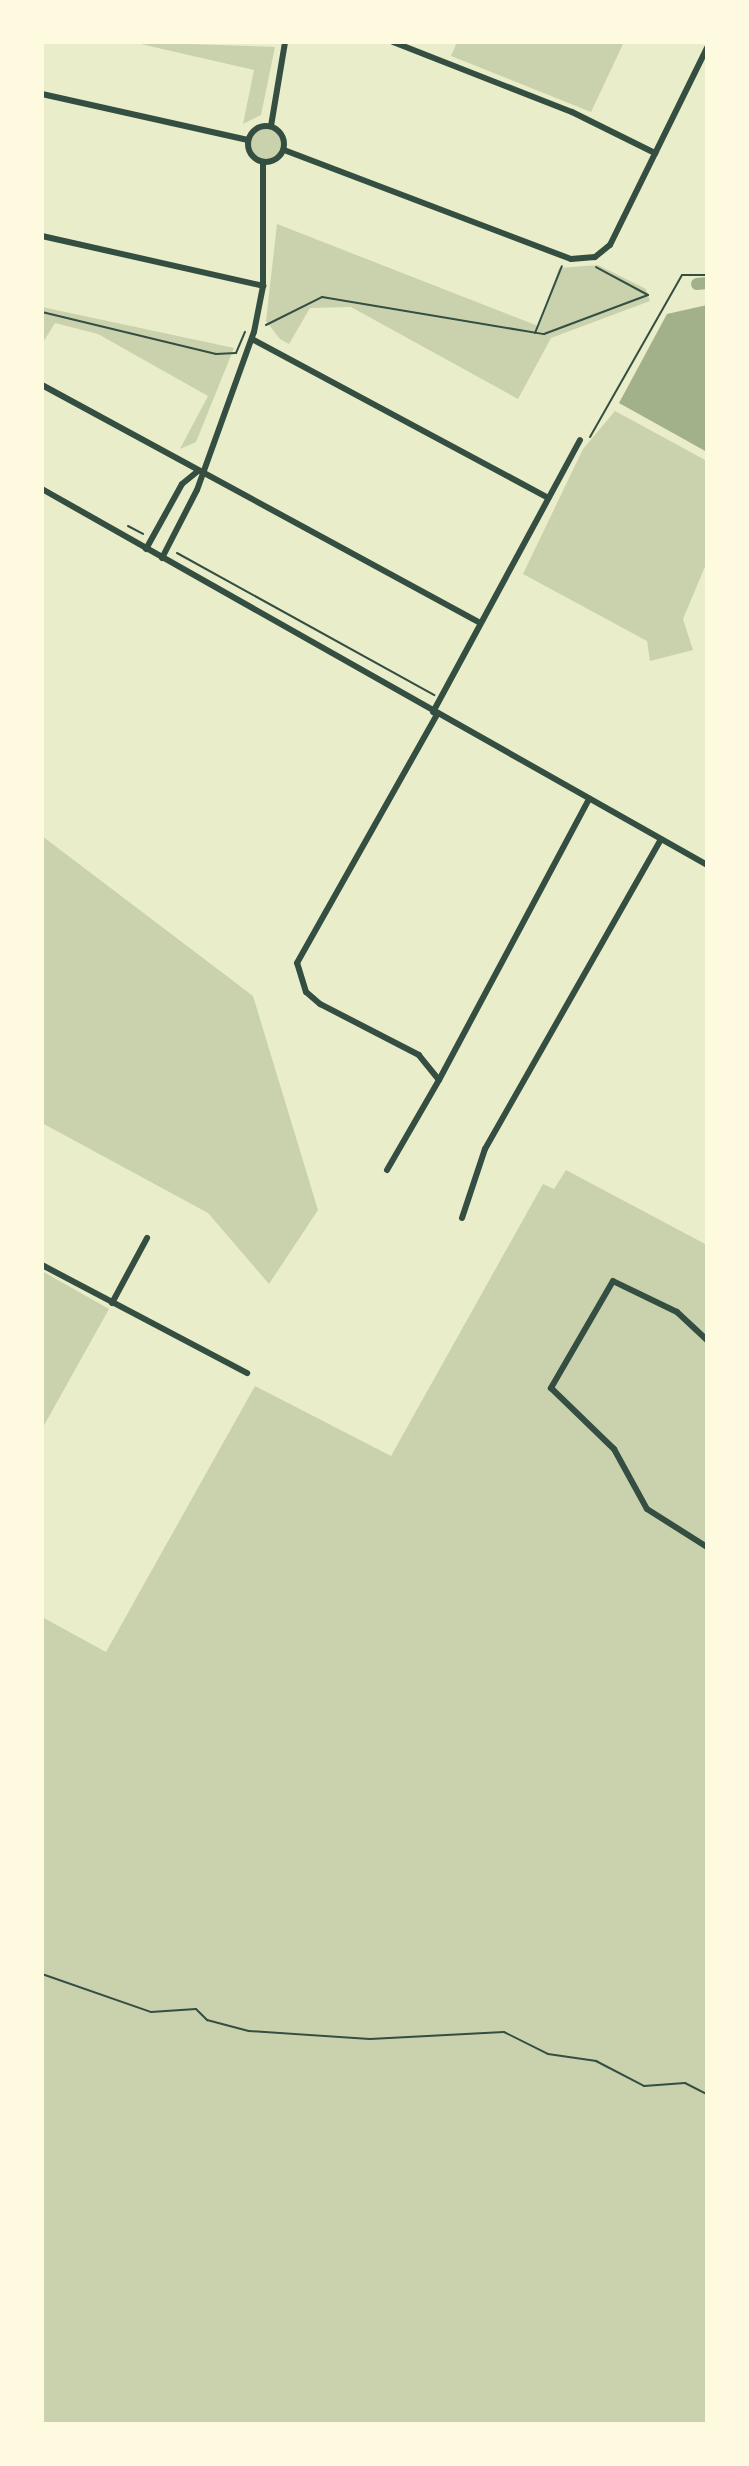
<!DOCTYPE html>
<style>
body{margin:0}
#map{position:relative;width:749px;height:2466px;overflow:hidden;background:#e9edc9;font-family:"Public Sans",sans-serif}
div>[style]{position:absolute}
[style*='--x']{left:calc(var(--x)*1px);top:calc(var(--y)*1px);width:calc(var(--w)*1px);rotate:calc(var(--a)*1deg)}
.green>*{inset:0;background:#cad2ad}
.round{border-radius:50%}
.water>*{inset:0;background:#a3b18a}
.canal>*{height:12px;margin:-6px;padding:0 6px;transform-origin:6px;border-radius:6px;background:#a3b18a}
.path>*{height:2px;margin:-1px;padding:0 1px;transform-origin:1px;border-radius:1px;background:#344e41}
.minor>*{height:6px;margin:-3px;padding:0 3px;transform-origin:3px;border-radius:3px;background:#344e41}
.minor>.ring{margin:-3px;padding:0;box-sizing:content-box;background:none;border:6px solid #344e41;border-radius:50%}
span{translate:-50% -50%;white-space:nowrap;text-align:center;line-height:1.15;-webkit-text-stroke:6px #fefae0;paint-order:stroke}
.frame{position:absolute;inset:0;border:44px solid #fefae0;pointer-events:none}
</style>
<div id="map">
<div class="green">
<div style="clip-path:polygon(132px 42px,275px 47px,261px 115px,243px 124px,254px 70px)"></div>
<div style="clip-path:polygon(457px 42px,624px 42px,591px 112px,451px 56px)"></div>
<div class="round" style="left:248px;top:126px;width:36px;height:36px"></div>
<div style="clip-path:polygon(277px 224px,538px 326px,559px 268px,598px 265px,646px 289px,650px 301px,551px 338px,518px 399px,351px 307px,310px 308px,289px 344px,280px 339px,266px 321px)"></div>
<div style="clip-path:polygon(42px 307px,234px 348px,196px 442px,180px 449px,208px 396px,98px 334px,55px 323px,42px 344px)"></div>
<div style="clip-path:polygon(615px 411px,707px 461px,707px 562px,683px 619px,693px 650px,650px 661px,647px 641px,523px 574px,583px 449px)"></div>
<div style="clip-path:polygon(42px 836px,253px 996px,318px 1210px,269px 1284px,208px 1213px,42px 1123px)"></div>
<div style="clip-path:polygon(566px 1170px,707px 1245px,707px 2424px,42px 2424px,42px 1617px,106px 1652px,255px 1386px,391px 1456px,543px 1184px,554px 1189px)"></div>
<div style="clip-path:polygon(42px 1271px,109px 1309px,42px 1429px)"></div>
</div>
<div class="water">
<div style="clip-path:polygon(707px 305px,707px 452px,619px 403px,667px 314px)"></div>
</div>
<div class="canal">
<div style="--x:697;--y:284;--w:10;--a:-6"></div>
</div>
<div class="path">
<div style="--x:42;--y:312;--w:179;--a:13.6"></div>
<div style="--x:216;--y:354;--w:20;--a:-3"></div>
<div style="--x:236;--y:353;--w:23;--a:-67"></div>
<div style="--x:266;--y:325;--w:63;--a:-26.6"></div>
<div style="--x:322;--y:297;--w:225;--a:9.5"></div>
<div style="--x:544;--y:334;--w:111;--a:-20.6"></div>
<div style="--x:648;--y:295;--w:59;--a:-151.7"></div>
<div style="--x:535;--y:333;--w:72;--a:-68.1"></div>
<div style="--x:590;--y:437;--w:186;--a:-60.4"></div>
<div style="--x:682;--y:275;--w:25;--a:0"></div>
<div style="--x:128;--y:526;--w:17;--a:28"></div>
<div style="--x:177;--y:553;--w:294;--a:28.9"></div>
<div style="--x:42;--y:1974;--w:115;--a:19.2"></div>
<div style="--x:151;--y:2012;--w:45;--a:-3.8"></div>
<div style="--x:196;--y:2009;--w:16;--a:45"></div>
<div style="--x:207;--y:2020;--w:43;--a:14.7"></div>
<div style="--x:249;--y:2031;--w:121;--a:3.8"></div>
<div style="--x:370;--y:2039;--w:134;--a:-3"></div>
<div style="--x:504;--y:2032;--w:49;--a:26.6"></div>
<div style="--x:548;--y:2054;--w:49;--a:8.3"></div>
<div style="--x:596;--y:2061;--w:54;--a:27.5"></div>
<div style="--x:644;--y:2086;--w:41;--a:-4.2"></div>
<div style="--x:685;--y:2083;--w:25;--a:27"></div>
</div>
<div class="minor">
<div style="--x:393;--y:42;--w:192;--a:21.4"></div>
<div style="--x:572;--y:112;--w:93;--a:26.3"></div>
<div style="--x:42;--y:94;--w:211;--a:12.6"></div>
<div class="ring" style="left:248px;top:126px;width:30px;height:30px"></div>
<div style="--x:271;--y:126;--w:85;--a:-80.5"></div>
<div style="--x:284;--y:150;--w:307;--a:20.8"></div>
<div style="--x:571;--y:259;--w:24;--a:-5"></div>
<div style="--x:595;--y:257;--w:19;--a:-39"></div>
<div style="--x:610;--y:245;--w:220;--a:-63.8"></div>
<div style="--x:42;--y:236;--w:227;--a:12.7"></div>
<div style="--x:252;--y:339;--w:336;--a:28.2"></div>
<div style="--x:42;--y:385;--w:498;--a:28.5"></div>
<div style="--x:42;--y:489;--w:764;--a:29.48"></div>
<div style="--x:146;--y:549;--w:74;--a:-61"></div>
<div style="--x:182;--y:484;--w:21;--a:-39"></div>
<div style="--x:162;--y:558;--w:76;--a:-62.8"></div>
<div style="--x:197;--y:490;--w:168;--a:-70.2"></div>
<div style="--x:254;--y:332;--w:47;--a:-78.9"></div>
<div style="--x:263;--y:286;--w:124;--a:-90"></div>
<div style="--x:433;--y:712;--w:309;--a:-61.6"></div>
<div style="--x:439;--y:1080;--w:319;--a:-61.9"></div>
<div style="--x:387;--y:1170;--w:104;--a:-60"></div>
<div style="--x:439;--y:1080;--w:32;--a:-129"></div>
<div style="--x:419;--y:1055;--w:111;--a:-152.7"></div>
<div style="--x:320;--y:1004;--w:18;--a:-139"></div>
<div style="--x:306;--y:992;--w:30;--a:-107"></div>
<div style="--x:297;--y:963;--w:285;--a:-60.6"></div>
<div style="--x:462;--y:1218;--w:73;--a:-71.6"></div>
<div style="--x:485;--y:1149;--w:356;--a:-60.4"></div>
<div style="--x:42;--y:1265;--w:232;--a:27.8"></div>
<div style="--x:112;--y:1303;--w:74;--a:-61.7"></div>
<div style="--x:707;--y:1340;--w:41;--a:-137"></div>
<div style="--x:677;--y:1312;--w:71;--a:-154.2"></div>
<div style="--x:613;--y:1281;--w:124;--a:120.1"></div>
<div style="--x:551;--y:1388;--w:88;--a:44.1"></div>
<div style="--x:614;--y:1449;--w:68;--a:61.2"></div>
<div style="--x:647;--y:1509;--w:71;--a:32.3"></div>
</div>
<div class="frame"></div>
</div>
